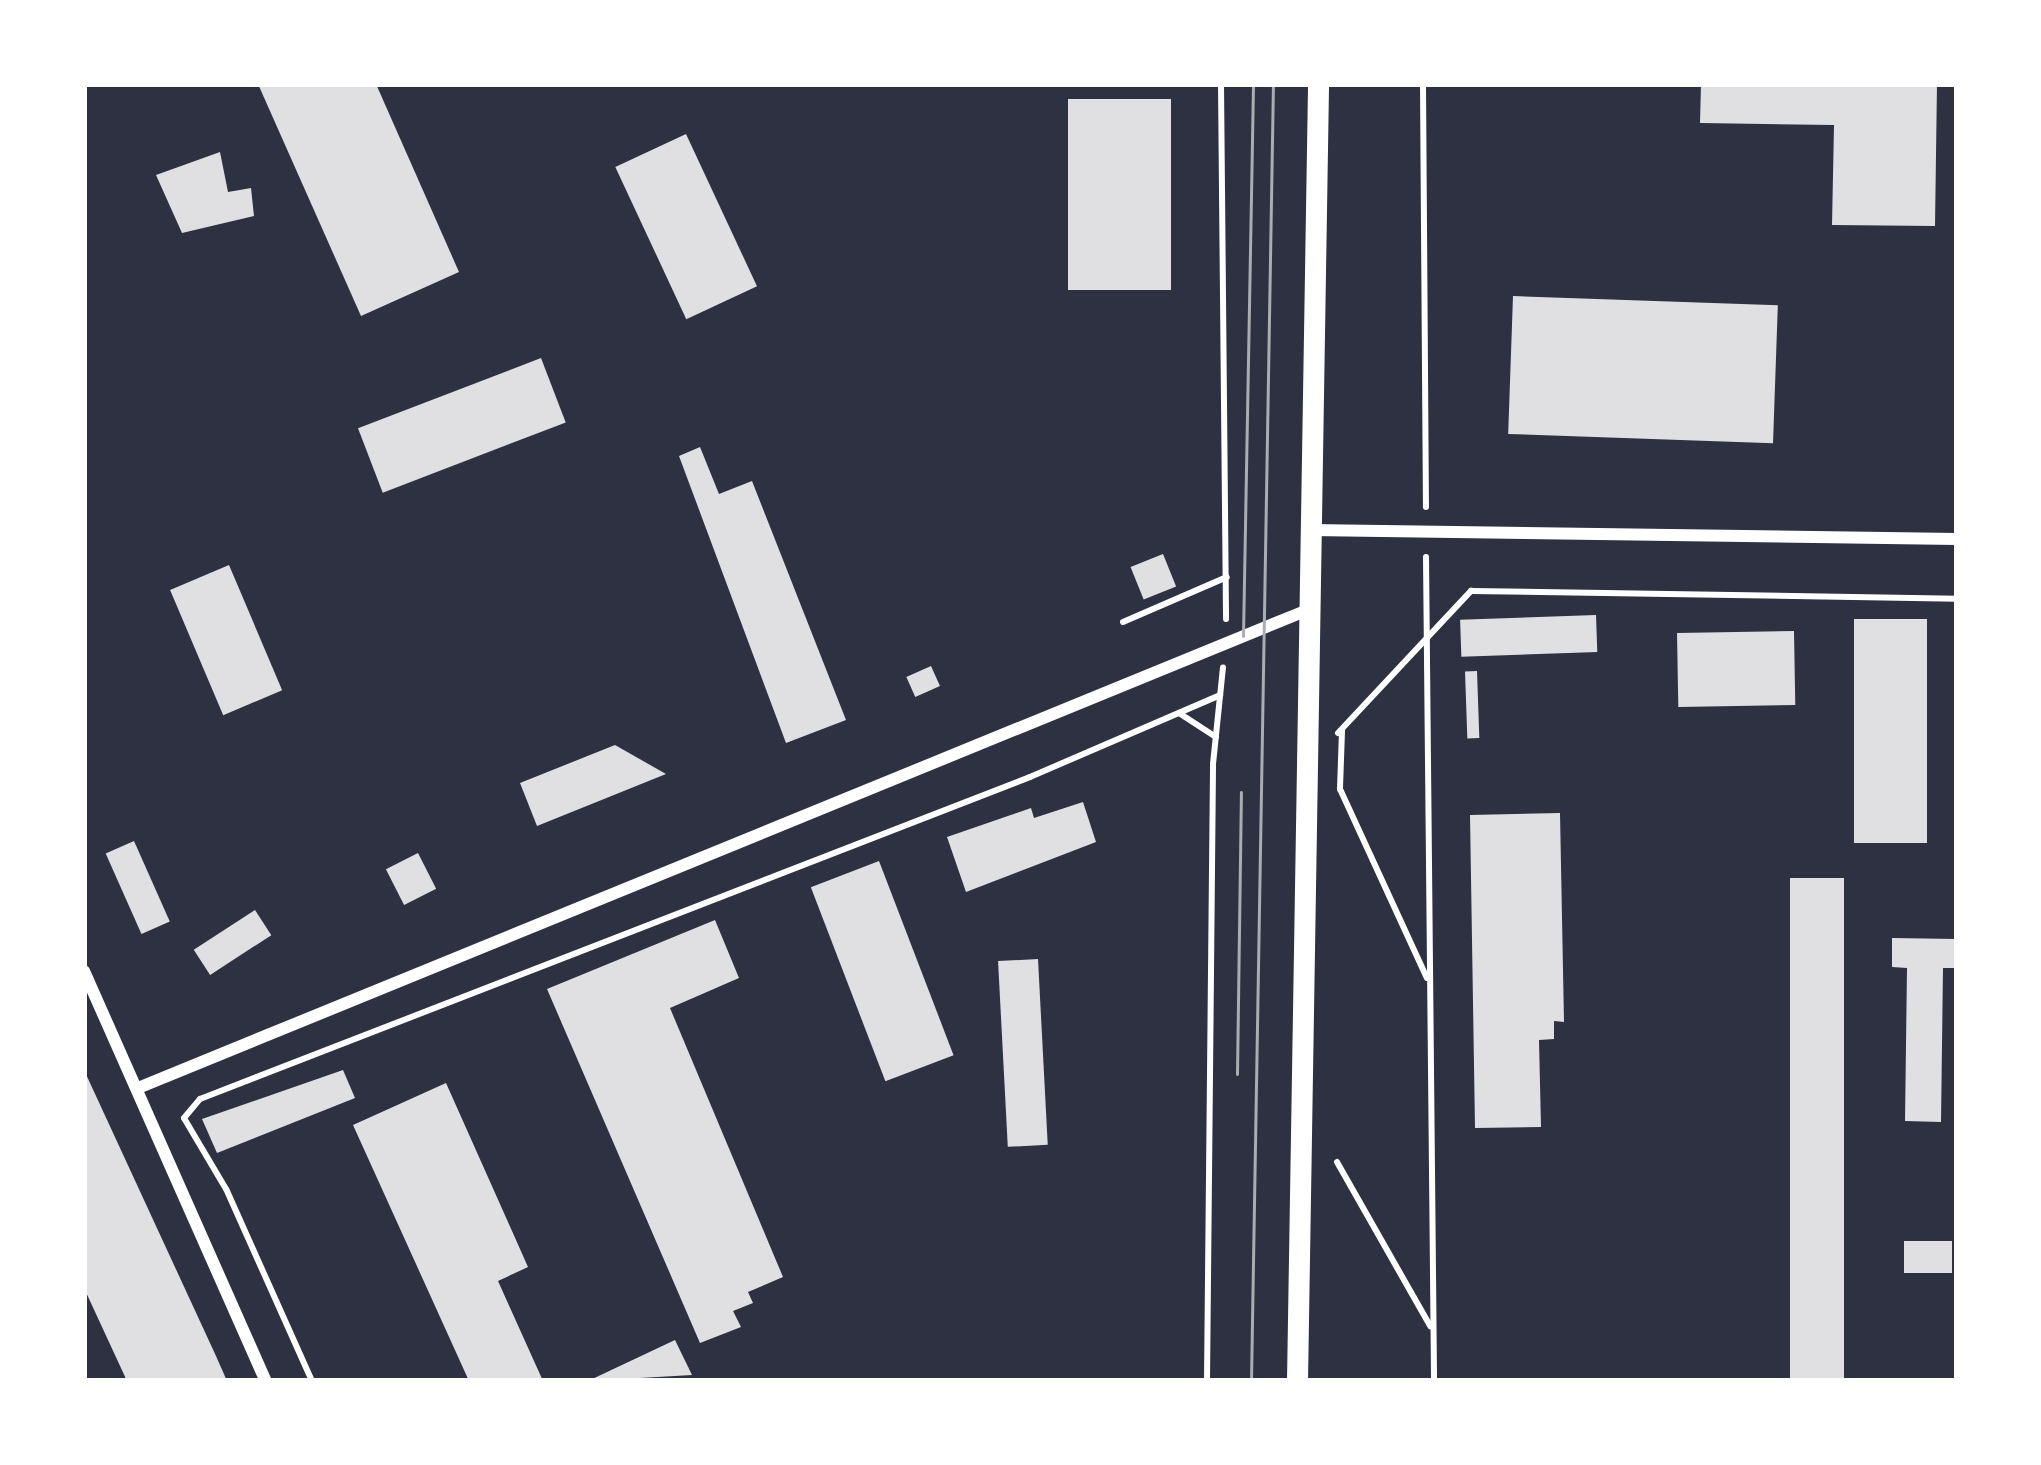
<!DOCTYPE html>
<style>
body{margin:0}
#map{position:relative;width:2041px;height:1465px;overflow:hidden;background:#2d3142;font-family:Merriweather,serif}
div>[style]{position:absolute}
[style*='--x']{left:calc(var(--x)*1px);top:calc(var(--y)*1px);width:calc(var(--w)*1px);rotate:calc(var(--a)*1deg)}
.building>*{inset:0;background:#e0e0e3;transform-origin:0 0}
.path>*{height:6px;margin:-3px;padding:0 3px;transform-origin:3px;border-radius:3px;background:#fff}
.minor>*{height:12px;margin:-6px;padding:0 6px;transform-origin:6px;border-radius:6px;background:#fff}
.tertiary>*{height:21px;margin:-10.5px;padding:0 10.5px;transform-origin:10.5px;border-radius:10.5px;background:#fff}
.tram>*{height:3px;margin:-1.5px;padding:0 1.5px;transform-origin:1.5px;border-radius:1.5px;background:#abadb3}
span{translate:-50% -50%;white-space:nowrap;text-align:center;line-height:1.15;-webkit-text-stroke:9px #fff;paint-order:stroke}
.frame{position:absolute;inset:0;border:87px solid #fff;pointer-events:none}
</style>
<div id="map">
<div class="building">
<div style="clip-path:polygon(258px 84px,376px 84px,459px 272px,361px 316px)"></div>
<div style="clip-path:polygon(1701px 84px,1937px 84px,1935px 226px,1832px 225px,1834px 125px,1700px 123px)"></div>
<div style="left:1068px;top:99px;width:103px;height:191px"></div>
<div style="left:686px;top:134px;width:168px;height:78px;rotate:65deg"></div>
<div style="clip-path:polygon(220px 152px,228px 192px,251px 188px,254px 216px,182px 233px,156px 175px)"></div>
<div style="left:1513px;top:296px;width:265px;height:138px;rotate:2deg"></div>
<div style="left:541px;top:358px;width:69px;height:196px;rotate:69deg"></div>
<div style="clip-path:polygon(700px 447px,719px 494px,752px 481px,846px 720px,786px 743px,679px 456px)"></div>
<div style="left:1163px;top:554px;width:35px;height:35px;rotate:68deg"></div>
<div style="left:229px;top:565px;width:136px;height:64px;rotate:67deg"></div>
<div style="left:1596px;top:615px;width:37px;height:136px;rotate:88deg"></div>
<div style="left:1854px;top:619px;width:73px;height:224px"></div>
<div style="left:1794px;top:631px;width:74px;height:117px;rotate:89deg"></div>
<div style="left:931px;top:666px;width:22px;height:27px;rotate:66deg"></div>
<div style="left:1477px;top:671px;width:67px;height:12px;rotate:88deg"></div>
<div style="clip-path:polygon(615px 745px,666px 774px,537px 826px,520px 783px)"></div>
<div style="clip-path:polygon(1083px 802px,1096px 842px,966px 892px,947px 837px,1031px 808px,1034px 818px)"></div>
<div style="clip-path:polygon(1560px 813px,1564px 1022px,1554px 1021px,1554px 1039px,1539px 1040px,1541px 1127px,1475px 1128px,1470px 815px)"></div>
<div style="left:134px;top:841px;width:88px;height:31px;rotate:66deg"></div>
<div style="left:418px;top:853px;width:40px;height:36px;rotate:63deg"></div>
<div style="left:879px;top:861px;width:208px;height:73px;rotate:69deg"></div>
<div style="left:1790px;top:878px;width:54px;height:503px"></div>
<div style="left:255px;top:910px;width:30px;height:73px;rotate:57deg"></div>
<div style="clip-path:polygon(715px 920px,739px 978px,670px 1008px,783px 1277px,748px 1292px,753px 1303px,733px 1311px,741px 1327px,700px 1343px,547px 989px)"></div>
<div style="clip-path:polygon(1892px 938px,1956px 939px,1955px 968px,1943px 968px,1941px 1122px,1905px 1121px,1907px 968px,1892px 967px)"></div>
<div style="left:1038px;top:959px;width:186px;height:40px;rotate:87deg"></div>
<div style="clip-path:polygon(84px 1070px,216px 1356px,227px 1381px,127px 1381px,84px 1288px)"></div>
<div style="clip-path:polygon(343px 1070px,355px 1098px,217px 1153px,202px 1119px)"></div>
<div style="clip-path:polygon(446px 1083px,528px 1267px,498px 1281px,543px 1381px,469px 1381px,353px 1125px)"></div>
<div style="left:1904px;top:1241px;width:48px;height:32px"></div>
<div style="clip-path:polygon(675px 1340px,692px 1375px,588px 1381px)"></div>
</div>
<div class="path">
<div style="--x:1221;--y:84;--w:535;--a:89.46"></div>
<div style="--x:1423;--y:84;--w:423;--a:89.6"></div>
<div style="--x:1426;--y:557;--w:824;--a:89.44"></div>
<div style="--x:1123;--y:622;--w:113;--a:-23.4"></div>
<div style="--x:1179;--y:713;--w:44;--a:33"></div>
<div style="--x:1342;--y:731;--w:58;--a:92"></div>
<div style="--x:1340;--y:789;--w:208;--a:65.3"></div>
<div style="--x:1338;--y:733;--w:195;--a:-46.9"></div>
<div style="--x:1471;--y:591;--w:486;--a:0.9"></div>
<div style="--x:1337;--y:1162;--w:189;--a:60.4"></div>
<div style="--x:312;--y:1381;--w:210;--a:-114.1"></div>
<div style="--x:226;--y:1189;--w:82;--a:-120.6"></div>
<div style="--x:184;--y:1118;--w:25;--a:-50"></div>
<div style="--x:200;--y:1099;--w:890;--a:-21.2"></div>
<div style="--x:1030;--y:777;--w:207;--a:-23.3"></div>
<div style="--x:1207;--y:1381;--w:617;--a:-89.44"></div>
<div style="--x:1213;--y:764;--w:97;--a:-84.1"></div>
</div>
<div class="minor">
<div style="--x:1310;--y:530;--w:647;--a:0.8"></div>
<div style="--x:84;--y:971;--w:449;--a:66.1"></div>
<div style="--x:138;--y:1088;--w:1261;--a:-22.23"></div>
</div>
<div class="tertiary">
<div style="--x:1297;--y:1381;--w:1297;--a:-89.07"></div>
</div>
<div class="tram">
<div style="--x:1243;--y:636;--w:552;--a:-88.96"></div>
<div style="--x:1237;--y:1074;--w:282;--a:-89.2"></div>
<div style="--x:1251;--y:1381;--w:1297;--a:-89.03"></div>
</div>
<div class="frame"></div>
</div>
